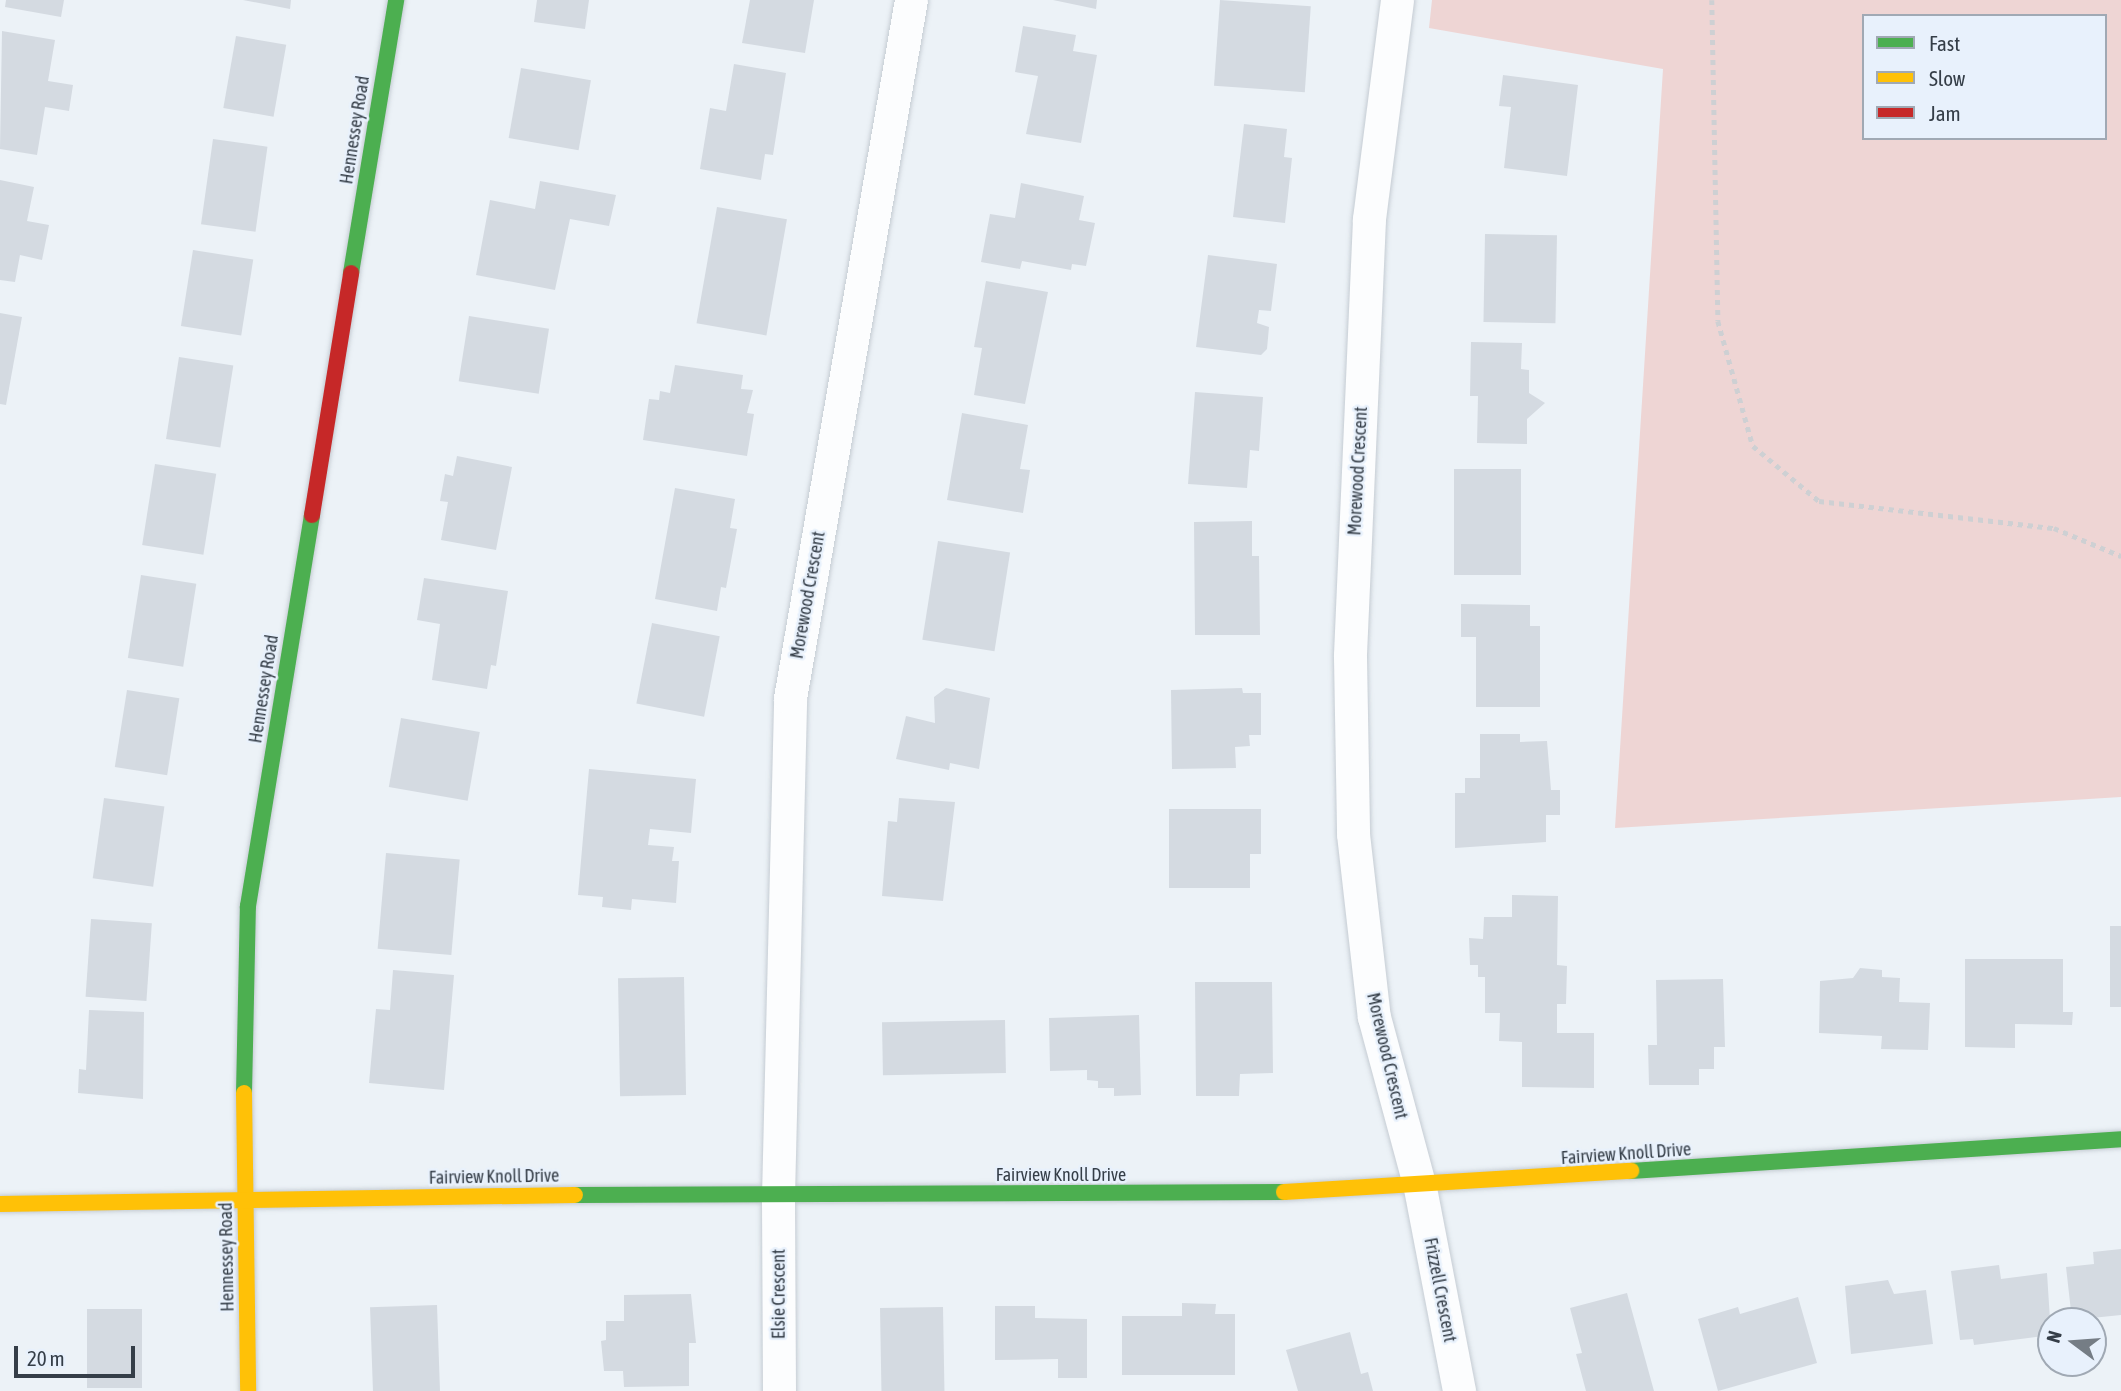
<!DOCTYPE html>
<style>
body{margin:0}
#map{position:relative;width:2121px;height:1391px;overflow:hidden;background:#ecf2f7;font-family:"Asap Condensed",sans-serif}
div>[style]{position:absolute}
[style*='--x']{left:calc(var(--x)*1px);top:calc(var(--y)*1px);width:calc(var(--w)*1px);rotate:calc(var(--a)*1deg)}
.green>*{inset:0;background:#eed5d4}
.building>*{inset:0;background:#d4dae1;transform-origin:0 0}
.path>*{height:4.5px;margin-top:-2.25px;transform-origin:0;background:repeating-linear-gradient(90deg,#ced0d3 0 5px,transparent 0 10px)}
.roads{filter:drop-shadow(0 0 2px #c5ccd3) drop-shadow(0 0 2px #c5ccd3)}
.street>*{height:33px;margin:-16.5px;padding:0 16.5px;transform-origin:16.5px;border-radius:16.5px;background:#fcfdfe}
.fast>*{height:16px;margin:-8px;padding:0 8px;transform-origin:8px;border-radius:8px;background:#4caf50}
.slow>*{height:16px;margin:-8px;padding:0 8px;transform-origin:8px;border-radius:8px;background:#ffc107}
.jam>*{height:16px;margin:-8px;padding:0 8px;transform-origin:8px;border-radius:8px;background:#c62828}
span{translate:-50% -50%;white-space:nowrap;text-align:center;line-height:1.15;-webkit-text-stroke:5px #e8f1fc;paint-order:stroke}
.street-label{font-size:18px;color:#353e48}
.legend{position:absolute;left:1862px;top:14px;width:245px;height:126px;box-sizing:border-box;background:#e8f1fc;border:2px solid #a0a9b4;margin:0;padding:9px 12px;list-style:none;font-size:21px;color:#353e48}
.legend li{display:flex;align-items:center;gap:14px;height:35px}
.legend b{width:35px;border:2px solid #a0a9b4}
.north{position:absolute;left:2037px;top:1307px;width:70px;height:70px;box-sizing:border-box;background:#e8f1fc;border:2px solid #a0a9b4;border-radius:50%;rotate:286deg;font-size:19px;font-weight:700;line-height:28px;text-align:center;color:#353e48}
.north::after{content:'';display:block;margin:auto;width:24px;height:32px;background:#757d85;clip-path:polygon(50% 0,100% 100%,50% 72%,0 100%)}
.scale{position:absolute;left:14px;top:1346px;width:121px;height:32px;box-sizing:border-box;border:4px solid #353e48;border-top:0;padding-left:9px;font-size:21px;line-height:24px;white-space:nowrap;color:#353e48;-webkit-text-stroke:5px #e8f1fc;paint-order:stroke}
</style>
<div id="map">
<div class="green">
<div style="clip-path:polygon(evenodd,1432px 0,2121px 0,2121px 797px,1615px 828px,1663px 69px,1429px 28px,1432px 0,1864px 16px,2105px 16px,2105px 138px,1864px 138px,1864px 16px)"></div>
</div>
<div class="building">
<div style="clip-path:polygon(6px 0,64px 0,61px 17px,5px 7px)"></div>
<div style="clip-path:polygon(243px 0,291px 0,290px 9px)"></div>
<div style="clip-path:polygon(537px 0,589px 0,585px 29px,534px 22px)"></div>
<div style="clip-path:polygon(750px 0,814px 0,805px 53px,742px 43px)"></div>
<div style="clip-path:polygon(1053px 0,1097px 0,1096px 9px)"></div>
<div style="left:1220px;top:0;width:91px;height:86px;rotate:4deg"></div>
<div style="clip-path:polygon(1023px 26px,1076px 35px,1073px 51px,1097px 55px,1081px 143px,1026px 134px,1038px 76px,1015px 72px)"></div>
<div style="clip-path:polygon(2px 31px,55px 40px,48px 81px,73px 85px,69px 111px,45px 107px,37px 155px,0 149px)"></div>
<div style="left:236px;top:36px;width:51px;height:73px;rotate:10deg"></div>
<div style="clip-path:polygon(734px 64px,786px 73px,773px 155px,765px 154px,761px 180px,700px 169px,710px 108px,726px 111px)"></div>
<div style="left:521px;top:68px;width:71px;height:71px;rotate:10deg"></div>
<div style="clip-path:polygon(1503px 75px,1578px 85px,1567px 176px,1504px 168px,1511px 107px,1499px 106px)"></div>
<div style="clip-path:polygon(1244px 124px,1287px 129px,1284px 157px,1292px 158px,1285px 223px,1233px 217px)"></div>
<div style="left:213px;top:139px;width:55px;height:86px;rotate:8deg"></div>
<div style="clip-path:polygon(0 180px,34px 187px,27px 221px,49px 225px,42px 260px,20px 255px,15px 282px,0 280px)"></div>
<div style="clip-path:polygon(540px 181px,616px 195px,609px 226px,570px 219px,555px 290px,476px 275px,490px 200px,535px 209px)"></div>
<div style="clip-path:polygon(1021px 183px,1084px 196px,1079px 220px,1095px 223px,1086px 266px,1072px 264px,1071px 270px,1022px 261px,1020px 269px,981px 262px,990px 214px,1015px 218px)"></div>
<div style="left:717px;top:207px;width:71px;height:118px;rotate:10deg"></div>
<div style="left:1485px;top:234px;width:72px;height:88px;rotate:1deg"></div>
<div style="left:193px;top:250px;width:61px;height:77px;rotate:9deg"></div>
<div style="clip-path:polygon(1208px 255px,1277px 264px,1271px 311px,1259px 310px,1257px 323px,1269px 327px,1267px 349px,1261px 355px,1196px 347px)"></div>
<div style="clip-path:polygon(986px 281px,1048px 292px,1025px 404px,974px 395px,982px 348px,974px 347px)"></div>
<div style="clip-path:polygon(0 313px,22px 317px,6px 405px,0 404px)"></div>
<div style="left:469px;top:316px;width:81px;height:66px;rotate:9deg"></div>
<div style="clip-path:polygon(1471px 342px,1522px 343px,1521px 369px,1529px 370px,1529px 393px,1545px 403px,1527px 419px,1527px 444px,1477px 443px,1478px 396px,1470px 396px)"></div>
<div style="left:179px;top:357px;width:55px;height:83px;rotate:9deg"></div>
<div style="clip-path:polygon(675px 365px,743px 375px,741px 389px,753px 390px,747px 413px,754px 414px,747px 456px,643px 440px,649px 399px,659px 400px,660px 391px,670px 393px)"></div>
<div style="clip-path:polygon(1195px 392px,1263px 397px,1259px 451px,1250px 450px,1247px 488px,1188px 484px)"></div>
<div style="clip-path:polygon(962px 413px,1028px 425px,1020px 469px,1030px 470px,1023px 513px,947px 500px)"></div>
<div style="clip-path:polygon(457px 456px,512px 467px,496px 550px,441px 540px,448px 502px,440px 501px,445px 474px,453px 476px)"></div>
<div style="left:155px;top:464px;width:62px;height:82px;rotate:9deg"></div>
<div style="left:1454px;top:469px;width:67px;height:106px"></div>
<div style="clip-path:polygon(675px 488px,735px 499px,730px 528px,737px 529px,726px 588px,721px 587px,717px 611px,655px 599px)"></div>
<div style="clip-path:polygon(1252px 521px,1252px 556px,1259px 556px,1260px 635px,1195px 635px,1194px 522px)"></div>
<div style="left:938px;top:541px;width:73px;height:100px;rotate:9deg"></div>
<div style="left:141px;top:575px;width:56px;height:84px;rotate:9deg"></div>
<div style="clip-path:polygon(424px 578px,508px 591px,496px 666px,491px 665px,487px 689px,432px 680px,440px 624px,417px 620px)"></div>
<div style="clip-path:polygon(1461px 604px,1530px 605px,1530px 626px,1540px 626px,1540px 707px,1476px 707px,1476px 637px,1461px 637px)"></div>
<div style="left:652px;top:623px;width:69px;height:82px;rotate:11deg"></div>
<div style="clip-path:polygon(946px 688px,990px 698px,979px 769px,950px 763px,949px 770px,896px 759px,906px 716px,935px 723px,934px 697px)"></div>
<div style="clip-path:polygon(1242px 688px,1243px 693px,1261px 693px,1261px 735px,1249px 735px,1250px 746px,1235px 747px,1236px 768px,1172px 769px,1171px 690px)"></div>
<div style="left:127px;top:690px;width:53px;height:78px;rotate:9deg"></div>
<div style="left:401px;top:718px;width:80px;height:70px;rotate:10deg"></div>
<div style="clip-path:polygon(1480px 734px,1520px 734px,1520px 742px,1547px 741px,1551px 790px,1560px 790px,1560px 815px,1546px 815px,1546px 842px,1455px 848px,1455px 793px,1465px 793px,1465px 778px,1480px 778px)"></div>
<div style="clip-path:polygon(589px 769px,696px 779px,691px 833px,650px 829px,648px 845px,674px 847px,672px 861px,679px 861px,676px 903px,632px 899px,631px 910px,602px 907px,603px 897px,578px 895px)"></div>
<div style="left:104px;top:798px;width:61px;height:81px;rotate:8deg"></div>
<div style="clip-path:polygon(899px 798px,955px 802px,943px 901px,882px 896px,888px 821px,897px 822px)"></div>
<div style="clip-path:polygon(1169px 809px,1261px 809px,1261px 854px,1250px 854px,1250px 888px,1169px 888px)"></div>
<div style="left:386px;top:853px;width:74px;height:96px;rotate:5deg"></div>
<div style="clip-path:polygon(1512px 895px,1558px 896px,1557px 965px,1567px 966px,1566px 1004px,1557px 1004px,1557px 1033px,1594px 1033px,1594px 1088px,1522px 1087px,1522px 1042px,1499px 1041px,1500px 1013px,1485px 1013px,1485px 977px,1478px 977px,1478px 965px,1470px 965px,1469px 938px,1483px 939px,1484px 917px,1512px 917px)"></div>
<div style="left:91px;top:919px;width:61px;height:78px;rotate:4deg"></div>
<div style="left:2110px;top:926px;width:11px;height:81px"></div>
<div style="clip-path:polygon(1965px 959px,2063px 959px,2063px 1012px,2073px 1012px,2072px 1025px,2015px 1024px,2015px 1048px,1965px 1047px)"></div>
<div style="clip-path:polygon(1860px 968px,1882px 970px,1882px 977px,1900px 978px,1899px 1002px,1930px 1003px,1928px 1050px,1881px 1049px,1882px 1036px,1819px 1033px,1820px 981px,1853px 978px)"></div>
<div style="clip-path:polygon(393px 970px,454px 975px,444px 1090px,369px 1083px,376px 1009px,390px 1010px)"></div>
<div style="left:684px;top:977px;width:118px;height:66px;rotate:89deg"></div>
<div style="clip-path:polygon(1723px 979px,1725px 1047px,1714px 1047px,1714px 1069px,1699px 1069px,1699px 1085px,1649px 1085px,1648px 1045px,1657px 1045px,1656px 980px)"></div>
<div style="clip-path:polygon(1195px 982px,1272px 982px,1273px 1073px,1240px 1074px,1239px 1096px,1196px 1096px)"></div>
<div style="clip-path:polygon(89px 1010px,144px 1012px,143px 1099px,78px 1093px,79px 1069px,86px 1070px)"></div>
<div style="clip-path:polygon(1139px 1015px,1141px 1095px,1114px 1096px,1114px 1088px,1098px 1088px,1098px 1081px,1087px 1080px,1087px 1070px,1050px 1071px,1049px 1018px)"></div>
<div style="left:1005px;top:1020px;width:53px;height:123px;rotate:89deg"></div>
<div style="clip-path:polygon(2121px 1249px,2121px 1315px,2072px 1320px,2066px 1267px,2094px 1264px,2093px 1252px)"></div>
<div style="clip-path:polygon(1999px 1265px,2001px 1279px,2047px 1273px,2051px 1335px,1974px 1345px,1973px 1339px,1960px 1340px,1951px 1271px)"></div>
<div style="clip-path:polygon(1888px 1280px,1894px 1294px,1926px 1290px,1933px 1344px,1851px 1354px,1845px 1286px)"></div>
<div style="clip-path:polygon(1627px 1293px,1654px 1391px,1586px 1391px,1576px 1354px,1582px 1353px,1570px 1308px)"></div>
<div style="clip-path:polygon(691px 1294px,696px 1343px,689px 1343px,689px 1386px,624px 1387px,623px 1371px,604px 1371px,601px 1341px,606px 1340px,606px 1321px,624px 1321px,624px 1295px)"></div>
<div style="clip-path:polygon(1798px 1297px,1817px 1363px,1718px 1391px,1698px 1319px,1738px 1307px,1740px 1314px)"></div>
<div style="clip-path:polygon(1182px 1303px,1216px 1304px,1215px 1314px,1235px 1314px,1235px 1375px,1122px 1375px,1122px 1316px,1182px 1316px)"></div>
<div style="left:437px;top:1305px;width:86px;height:67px;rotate:88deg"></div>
<div style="clip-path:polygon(995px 1306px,1035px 1306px,1035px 1318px,1087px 1319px,1087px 1378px,1058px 1378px,1058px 1359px,995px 1360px)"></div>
<div style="left:943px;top:1307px;width:84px;height:63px;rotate:89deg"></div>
<div style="left:87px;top:1309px;width:55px;height:79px"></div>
<div style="clip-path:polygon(1350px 1332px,1361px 1374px,1368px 1372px,1373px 1391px,1298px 1391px,1286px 1350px)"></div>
</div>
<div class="path">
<div style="--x:1712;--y:0;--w:321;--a:88.9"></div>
<div style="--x:1718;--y:321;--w:130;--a:74.4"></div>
<div style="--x:1753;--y:446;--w:86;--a:39.8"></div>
<div style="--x:1819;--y:501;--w:237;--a:6.6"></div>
<div style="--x:2054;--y:528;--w:73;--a:22.7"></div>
</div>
<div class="roads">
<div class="street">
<div style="--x:1397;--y:0;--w:221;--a:97.3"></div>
<div style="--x:1369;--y:219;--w:438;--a:92.5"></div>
<div style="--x:1350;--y:657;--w:177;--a:89"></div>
<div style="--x:1353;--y:834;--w:184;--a:83.5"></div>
<div style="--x:1374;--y:1017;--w:177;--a:74.9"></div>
<div style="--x:1420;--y:1188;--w:207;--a:79.1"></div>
<div style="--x:779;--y:1391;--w:195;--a:-90.3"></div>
<div style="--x:778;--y:1196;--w:498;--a:-88.6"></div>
<div style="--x:790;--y:698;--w:708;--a:-80.17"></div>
</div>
<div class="fast">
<div style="--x:351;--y:273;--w:277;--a:-80.6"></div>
<div style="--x:244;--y:1093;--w:187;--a:-88.8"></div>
<div style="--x:248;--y:906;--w:396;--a:-80.7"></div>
<div style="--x:1631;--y:1171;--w:491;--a:-3.7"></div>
<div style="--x:575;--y:1195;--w:709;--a:-0.24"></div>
</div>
<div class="slow">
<div style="--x:244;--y:1093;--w:298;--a:89.2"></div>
<div style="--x:1284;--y:1192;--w:348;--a:-3.5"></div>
<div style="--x:0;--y:1204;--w:575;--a:-0.9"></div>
</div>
<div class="jam">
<div style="--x:312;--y:515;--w:245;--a:-80.8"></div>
</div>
</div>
<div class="street-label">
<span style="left:355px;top:130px;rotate:-81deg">Hennessey Road</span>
<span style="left:1358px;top:471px;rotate:-87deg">Morewood Crescent</span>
<span style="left:808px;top:595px;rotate:-80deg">Morewood Crescent</span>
<span style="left:264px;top:689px;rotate:-81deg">Hennessey Road</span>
<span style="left:1387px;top:1056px;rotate:77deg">Morewood Crescent</span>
<span style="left:1626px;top:1154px;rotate:-4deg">Fairview Knoll Drive</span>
<span style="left:1061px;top:1175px">Fairview Knoll Drive</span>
<span style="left:494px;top:1177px;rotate:-1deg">Fairview Knoll Drive</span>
<span style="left:227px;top:1257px;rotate:-91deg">Hennessey Road</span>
<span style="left:1440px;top:1290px;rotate:79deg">Frizzell Crescent</span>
<span style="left:779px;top:1294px;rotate:-90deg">Elsie Crescent</span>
</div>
<ul class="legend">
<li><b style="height:9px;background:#4caf50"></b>Fast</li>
<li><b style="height:9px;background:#ffc107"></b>Slow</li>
<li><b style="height:9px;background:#c62828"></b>Jam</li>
</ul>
<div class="north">N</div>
<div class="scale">20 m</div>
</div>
